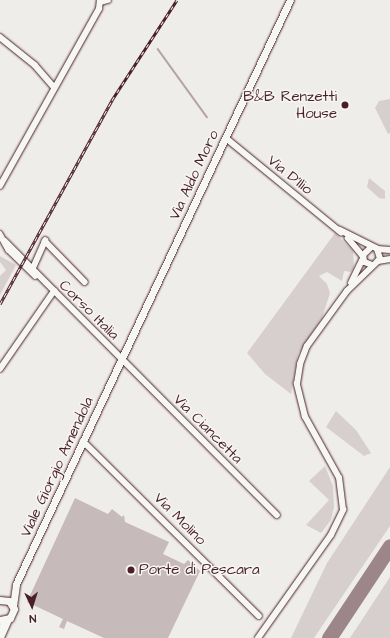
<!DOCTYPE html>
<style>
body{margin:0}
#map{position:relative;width:390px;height:638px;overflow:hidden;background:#efedea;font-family:"Architects Daughter",sans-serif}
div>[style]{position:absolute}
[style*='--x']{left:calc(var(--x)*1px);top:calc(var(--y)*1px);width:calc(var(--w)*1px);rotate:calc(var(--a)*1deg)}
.green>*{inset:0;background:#d7cfce}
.stream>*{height:1.5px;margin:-0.75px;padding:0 0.75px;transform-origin:0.75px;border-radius:0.75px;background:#b4a4a5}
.taxiway>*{height:15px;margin:-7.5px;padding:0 7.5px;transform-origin:7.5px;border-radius:7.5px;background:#9c868a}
.building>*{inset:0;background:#c6babb}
.roads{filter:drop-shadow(0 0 1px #4a1f2b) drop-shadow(0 0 1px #4a1f2b)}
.minor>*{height:5.5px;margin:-2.75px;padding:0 2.75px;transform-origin:2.75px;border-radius:2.75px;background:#f6f6f2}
.major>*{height:7px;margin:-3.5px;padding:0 3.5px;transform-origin:3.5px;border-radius:3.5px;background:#f6f6f2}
.rail>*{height:3px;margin-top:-1.5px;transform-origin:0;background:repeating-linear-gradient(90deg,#f6f6f2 0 4.5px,#4a1f2b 0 9px);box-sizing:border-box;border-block:1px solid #4a1f2b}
.dots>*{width:11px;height:11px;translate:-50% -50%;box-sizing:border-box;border:2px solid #f6f6f2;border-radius:50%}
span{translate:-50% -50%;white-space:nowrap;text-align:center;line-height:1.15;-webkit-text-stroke:3px #f6f6f2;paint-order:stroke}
.poi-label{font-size:15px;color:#4a1f2b}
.right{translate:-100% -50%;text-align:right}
.left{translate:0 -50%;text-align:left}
.street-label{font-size:15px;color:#4a1f2b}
.north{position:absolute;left:12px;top:586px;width:40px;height:40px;-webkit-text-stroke:3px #f6f6f2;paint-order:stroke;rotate:176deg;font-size:11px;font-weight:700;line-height:16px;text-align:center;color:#4a1f2b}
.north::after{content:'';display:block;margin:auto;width:14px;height:18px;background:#4a1f2b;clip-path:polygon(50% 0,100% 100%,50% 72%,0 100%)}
</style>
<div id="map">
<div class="green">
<div style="clip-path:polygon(390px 99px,390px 133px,388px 134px,375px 108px,379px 101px)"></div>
<div style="clip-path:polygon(369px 178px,385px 191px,385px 199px,379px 198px,367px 187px)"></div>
<div style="clip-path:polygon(335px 233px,353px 251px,354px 267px,351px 272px,344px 271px,342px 281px,327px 272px,319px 276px,327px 284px,330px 293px,322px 318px,298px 354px,291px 394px,265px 374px,247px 353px)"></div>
<div style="clip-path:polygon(0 256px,16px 265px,0 295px,0 276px,6px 270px,0 262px)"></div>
<div style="clip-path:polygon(336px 411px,356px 430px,371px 453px,364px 456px,326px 427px)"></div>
<div style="clip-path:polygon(325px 466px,333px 486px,334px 507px,331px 520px,321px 533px,306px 525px,329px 500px,309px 481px)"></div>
<div style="clip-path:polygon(390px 467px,390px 526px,314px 638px,291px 638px,327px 563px)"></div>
<div style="clip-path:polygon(390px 577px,390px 638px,350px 638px)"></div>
</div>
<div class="stream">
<div style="--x:158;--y:49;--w:84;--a:54.2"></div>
</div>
<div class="taxiway">
<div style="--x:329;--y:638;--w:110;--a:-56.5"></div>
</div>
<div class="building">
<div style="clip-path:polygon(75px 498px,108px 514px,112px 509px,122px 517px,124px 515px,125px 522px,169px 542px,163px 554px,184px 564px,188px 560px,200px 571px,168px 638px,104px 638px,67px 621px,64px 629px,59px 627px,63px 619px,27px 602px)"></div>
</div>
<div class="roads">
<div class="minor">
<div style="--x:101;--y:2;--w:7;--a:-16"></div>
<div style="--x:0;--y:37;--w:45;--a:38.7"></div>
<div style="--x:35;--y:65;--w:29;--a:49"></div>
<div style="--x:226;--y:138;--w:149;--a:39.3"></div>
<div style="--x:0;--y:186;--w:203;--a:-60.8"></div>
<div style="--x:99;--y:9;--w:9;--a:-84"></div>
<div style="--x:0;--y:234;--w:18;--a:61"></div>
<div style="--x:9;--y:250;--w:37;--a:44"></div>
<div style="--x:348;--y:238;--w:23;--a:50"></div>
<div style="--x:5;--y:241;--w:386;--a:45.2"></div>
<div style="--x:371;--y:248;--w:11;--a:135"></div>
<div style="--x:363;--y:256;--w:6;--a:72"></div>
<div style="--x:365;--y:262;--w:8;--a:23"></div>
<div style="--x:377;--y:249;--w:13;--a:4"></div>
<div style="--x:378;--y:261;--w:12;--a:-9"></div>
<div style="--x:33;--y:268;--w:30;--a:-66"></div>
<div style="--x:45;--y:241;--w:57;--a:45.7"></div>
<div style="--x:351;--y:283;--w:28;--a:-64"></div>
<div style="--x:0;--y:369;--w:95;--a:-55.3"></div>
<div style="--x:83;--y:441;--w:248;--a:44.8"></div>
<div style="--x:1;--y:638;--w:22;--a:-66"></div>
<div style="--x:258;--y:638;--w:126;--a:-54.7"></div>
<div style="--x:331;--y:535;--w:28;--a:-64"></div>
<div style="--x:343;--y:510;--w:32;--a:-97"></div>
<div style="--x:339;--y:478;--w:70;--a:-119.1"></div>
<div style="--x:305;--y:417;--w:34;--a:-104"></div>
<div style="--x:297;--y:384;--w:20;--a:-81"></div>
<div style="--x:300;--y:364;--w:19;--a:-69"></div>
<div style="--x:307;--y:346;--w:68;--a:-54"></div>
<div style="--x:347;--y:291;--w:46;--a:-44.1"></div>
<div style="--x:380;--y:259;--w:10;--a:-107"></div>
<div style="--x:377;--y:249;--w:42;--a:-153.4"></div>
</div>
<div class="major">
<div style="--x:0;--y:600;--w:9;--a:6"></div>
<div style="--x:9;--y:601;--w:9;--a:58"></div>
<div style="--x:14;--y:609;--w:10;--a:114"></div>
<div style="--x:10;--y:618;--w:10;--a:169"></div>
<div style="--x:13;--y:606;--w:22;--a:-82"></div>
<div style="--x:16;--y:584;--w:645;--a:-64.87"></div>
<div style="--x:0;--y:629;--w:11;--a:-52"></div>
</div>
</div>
<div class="rail">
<div style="--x:0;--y:304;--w:233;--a:-61.2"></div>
<div style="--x:112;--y:100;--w:119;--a:-57"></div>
</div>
<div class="dots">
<div style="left:345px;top:105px;background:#4a1f2b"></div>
<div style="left:131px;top:570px;background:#4a1f2b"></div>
</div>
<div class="poi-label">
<span class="right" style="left:337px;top:105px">B&amp;B Renzetti<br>House</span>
<span class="left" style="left:139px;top:570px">Porte di Pescara</span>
</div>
<div class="street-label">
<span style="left:194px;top:175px;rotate:-65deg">Via Aldo Moro</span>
<span style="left:290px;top:175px;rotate:39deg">Via D'Ilio</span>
<span style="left:89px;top:310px;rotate:45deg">Corso Italia</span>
<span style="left:208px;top:429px;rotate:45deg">Via Ciancetta</span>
<span style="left:57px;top:467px;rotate:-65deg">Viale Giorgio Amendola</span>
<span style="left:180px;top:519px;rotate:45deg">Via Molino</span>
</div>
<div class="north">N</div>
</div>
